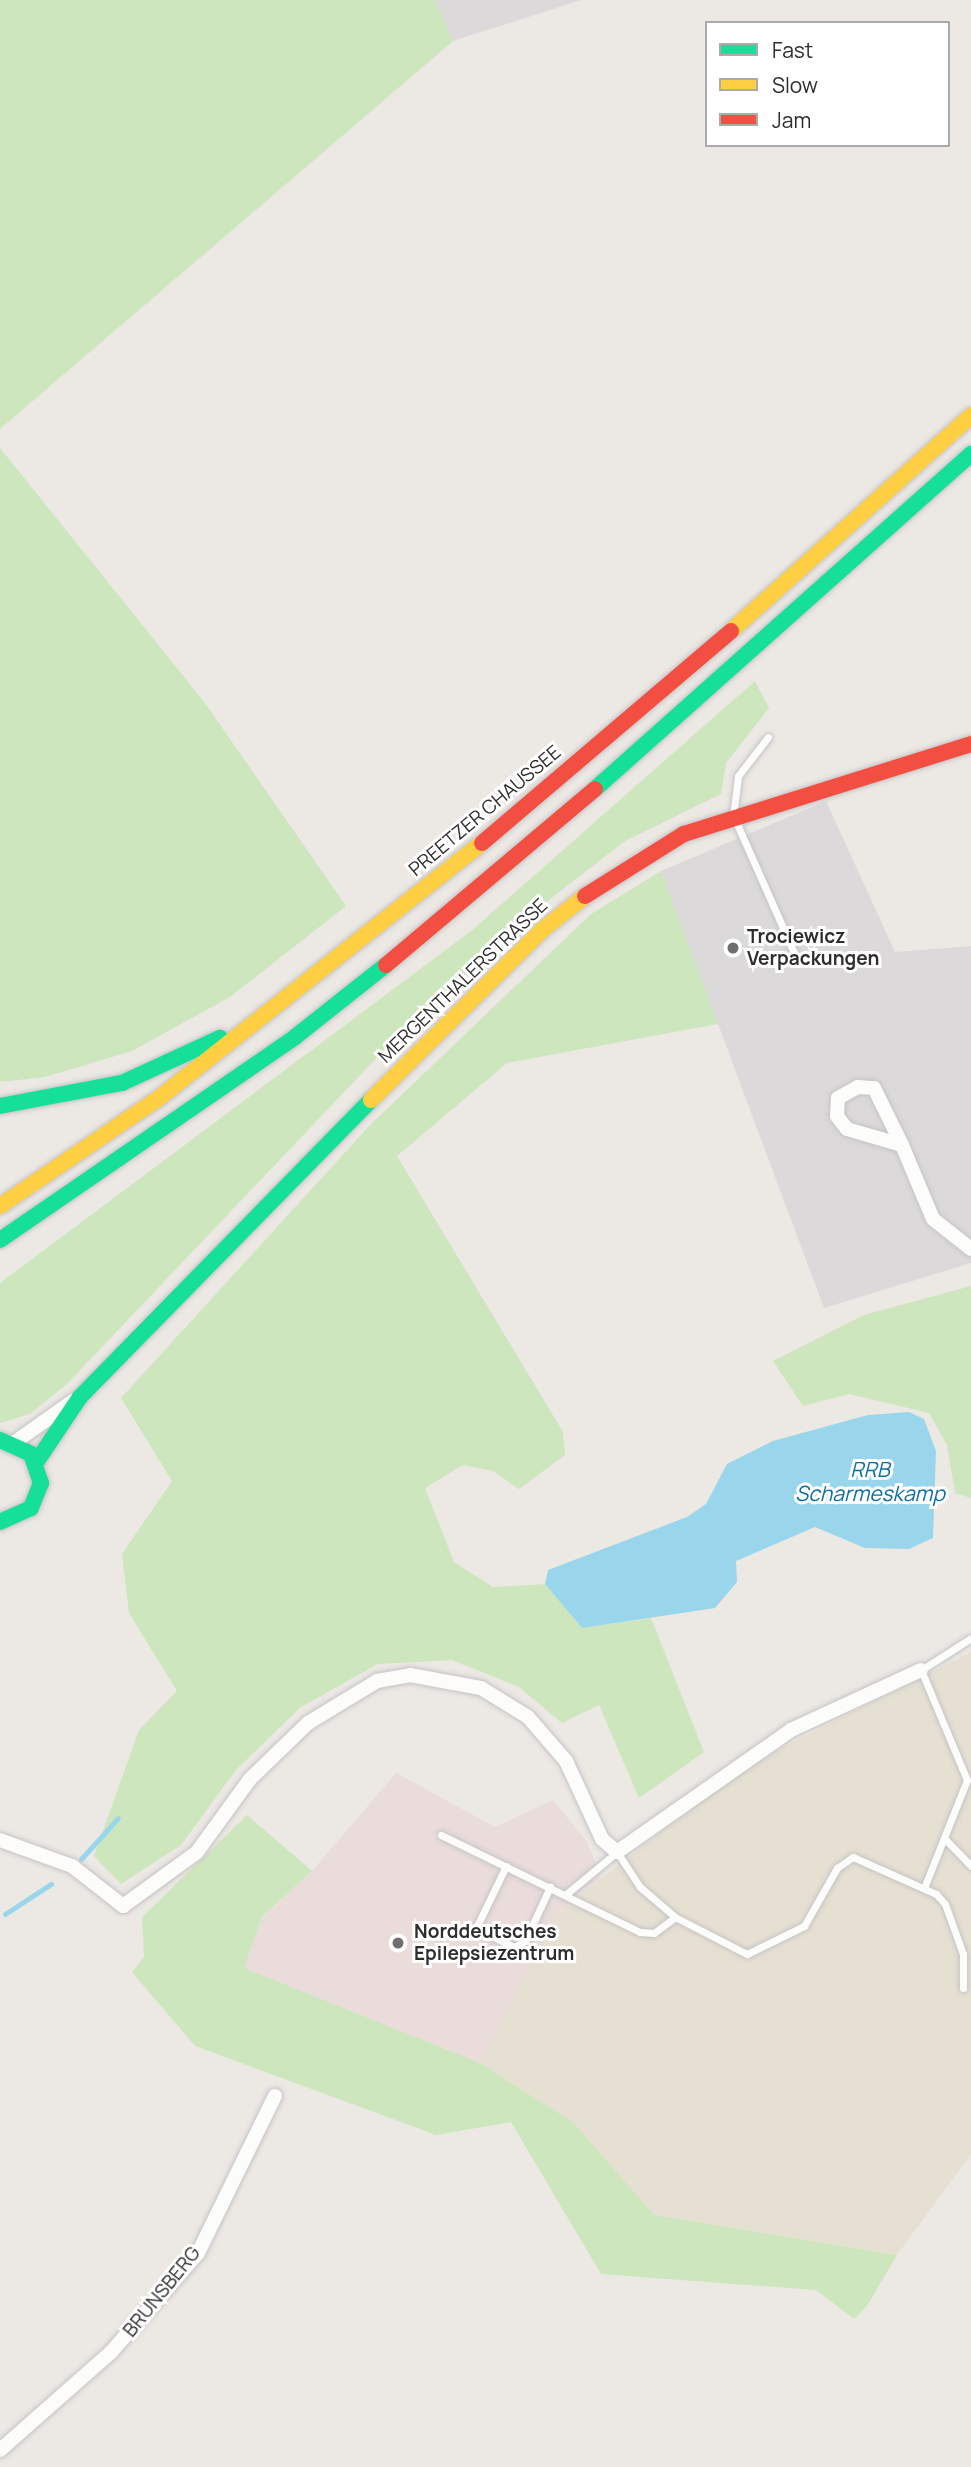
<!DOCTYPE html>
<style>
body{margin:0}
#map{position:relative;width:971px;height:2467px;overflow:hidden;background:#ece8e4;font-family:Manrope,sans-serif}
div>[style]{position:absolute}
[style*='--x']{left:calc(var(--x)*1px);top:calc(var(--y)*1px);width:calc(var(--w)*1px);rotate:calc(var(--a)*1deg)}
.industrial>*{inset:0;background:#dcd9db}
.education>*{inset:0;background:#e6e0d3}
.medical>*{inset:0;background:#e9dcdb}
.green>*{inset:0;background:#cee6be}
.water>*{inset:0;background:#99d6ec}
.stream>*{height:5px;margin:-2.5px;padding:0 2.5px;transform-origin:2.5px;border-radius:2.5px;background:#99d6ec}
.roads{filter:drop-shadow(0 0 2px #c5c4c5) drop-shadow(0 0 2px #c5c4c5)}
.lane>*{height:7px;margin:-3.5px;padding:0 3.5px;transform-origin:3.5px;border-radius:3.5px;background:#fcfcfb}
.street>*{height:14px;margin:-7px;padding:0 7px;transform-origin:7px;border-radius:7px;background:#fcfcfb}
.fast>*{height:16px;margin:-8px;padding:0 8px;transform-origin:8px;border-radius:8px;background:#16e098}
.slow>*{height:16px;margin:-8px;padding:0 8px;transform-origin:8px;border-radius:8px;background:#ffcf43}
.jam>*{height:16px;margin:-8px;padding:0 8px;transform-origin:8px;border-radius:8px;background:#f24e42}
.dots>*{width:19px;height:19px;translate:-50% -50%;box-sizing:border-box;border:4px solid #fff;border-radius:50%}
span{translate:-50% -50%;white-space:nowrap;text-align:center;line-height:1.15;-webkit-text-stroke:6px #fff;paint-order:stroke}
.street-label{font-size:19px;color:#2e2e2e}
.poi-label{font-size:19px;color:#2e2e2e;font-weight:700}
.left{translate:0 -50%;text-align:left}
.water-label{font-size:21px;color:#0d6fa3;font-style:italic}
.legend{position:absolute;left:705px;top:21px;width:245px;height:126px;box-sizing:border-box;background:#fff;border:2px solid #ababab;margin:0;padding:9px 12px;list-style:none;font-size:21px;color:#2e2e2e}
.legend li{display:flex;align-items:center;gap:14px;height:35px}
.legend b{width:35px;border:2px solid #ababab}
</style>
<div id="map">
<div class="industrial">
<div style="clip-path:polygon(435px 0,581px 0,453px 41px)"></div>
<div style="clip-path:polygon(826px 801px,895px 952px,971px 946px,971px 1263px,824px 1308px,661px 871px)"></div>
</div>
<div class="education">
<div style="clip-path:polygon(971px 1652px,971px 2154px,897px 2255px,654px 2215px,574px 2123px,480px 2063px,558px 1912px,743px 1768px)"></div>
</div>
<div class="medical">
<div style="clip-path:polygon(396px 1773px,495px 1827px,553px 1800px,587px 1842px,601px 1877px,558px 1912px,480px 2063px,243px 1968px,262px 1918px,312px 1871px)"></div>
</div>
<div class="green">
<div style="clip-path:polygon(0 0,435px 0,453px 41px,0 429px)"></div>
<div style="clip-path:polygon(0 448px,205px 703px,346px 906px,230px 997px,132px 1051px,45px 1077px,0 1082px)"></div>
<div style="clip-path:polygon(755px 681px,769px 708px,726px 763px,721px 794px,625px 841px,528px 916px,381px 1053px,67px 1384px,30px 1414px,0 1423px,0 1283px,471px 931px)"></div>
<div style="clip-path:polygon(661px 871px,718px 1024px,507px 1063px,397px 1156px,563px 1432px,565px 1455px,519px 1489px,493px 1471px,463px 1465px,425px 1488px,454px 1562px,493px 1587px,545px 1584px,582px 1628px,651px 1618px,704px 1752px,639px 1798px,599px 1705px,562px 1723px,519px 1687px,452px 1660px,378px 1664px,301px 1707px,236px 1770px,181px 1845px,121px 1884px,94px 1856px,139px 1730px,177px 1691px,129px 1613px,122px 1554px,172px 1481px,121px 1398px,370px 1125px,591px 914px)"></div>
<div style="clip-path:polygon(971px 1286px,971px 1498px,955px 1493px,947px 1445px,929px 1413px,849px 1394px,803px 1406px,773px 1361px,864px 1315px)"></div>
<div style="clip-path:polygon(247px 1815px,312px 1871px,262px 1917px,244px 1968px,480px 2063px,574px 2123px,654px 2215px,897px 2255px,867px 2306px,854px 2319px,816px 2290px,601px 2274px,511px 2122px,436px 2135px,195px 2046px,132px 1972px,144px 1957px,142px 1917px)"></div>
</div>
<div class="water">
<div style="clip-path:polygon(909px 1412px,924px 1419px,936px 1451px,933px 1538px,909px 1549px,865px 1548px,815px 1527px,736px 1561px,737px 1582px,715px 1608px,582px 1628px,545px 1584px,548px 1570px,687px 1517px,706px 1504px,727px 1464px,773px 1441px,868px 1415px)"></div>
</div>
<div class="stream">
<div style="--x:81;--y:1859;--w:55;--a:-47.9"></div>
<div style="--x:5;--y:1914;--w:55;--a:-33.1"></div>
</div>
<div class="roads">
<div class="lane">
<div style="--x:768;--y:737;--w:49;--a:127.6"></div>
<div style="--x:738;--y:776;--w:39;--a:97"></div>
<div style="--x:733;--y:815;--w:155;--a:66.1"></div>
<div style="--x:441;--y:1835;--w:221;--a:26"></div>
<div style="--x:640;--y:1932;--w:14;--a:4"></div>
<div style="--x:654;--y:1933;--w:26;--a:-37"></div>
<div style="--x:944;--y:1838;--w:39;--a:46"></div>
<div style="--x:506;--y:1866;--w:69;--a:115.8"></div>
<div style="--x:476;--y:1928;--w:42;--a:26.6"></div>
<div style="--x:514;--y:1947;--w:13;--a:-29"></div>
<div style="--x:525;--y:1941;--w:60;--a:-65.2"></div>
<div style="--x:924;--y:1888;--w:116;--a:-68.3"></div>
<div style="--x:967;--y:1780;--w:119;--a:-112.7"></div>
<div style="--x:921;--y:1670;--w:59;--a:-32.6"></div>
<div style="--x:565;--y:1895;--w:67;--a:-39.6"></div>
<div style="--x:617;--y:1852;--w:42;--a:56.7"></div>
<div style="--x:640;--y:1887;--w:46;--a:40.6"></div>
<div style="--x:675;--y:1917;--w:81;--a:27.2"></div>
<div style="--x:747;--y:1954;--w:64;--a:-26.2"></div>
<div style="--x:804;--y:1926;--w:67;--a:-60.4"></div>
<div style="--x:837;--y:1868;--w:19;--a:-35"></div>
<div style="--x:853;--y:1857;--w:91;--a:24"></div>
<div style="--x:936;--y:1894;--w:13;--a:48"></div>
<div style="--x:945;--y:1904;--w:53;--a:70.2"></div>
<div style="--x:963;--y:1954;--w:34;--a:90"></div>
</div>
<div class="street">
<div style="--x:902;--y:1145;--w:57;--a:-163.8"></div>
<div style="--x:847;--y:1129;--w:16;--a:-128"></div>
<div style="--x:837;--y:1116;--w:18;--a:-87"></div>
<div style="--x:838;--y:1098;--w:23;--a:-29"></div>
<div style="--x:858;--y:1087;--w:16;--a:4"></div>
<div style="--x:874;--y:1088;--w:64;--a:63.8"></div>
<div style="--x:902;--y:1145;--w:80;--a:67.3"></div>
<div style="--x:933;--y:1219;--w:48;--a:38.3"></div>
<div style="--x:15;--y:1442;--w:71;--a:-35.3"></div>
<div style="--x:0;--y:1840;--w:77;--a:19.9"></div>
<div style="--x:72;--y:1866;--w:65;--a:38.1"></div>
<div style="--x:123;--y:1906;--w:92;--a:-36.1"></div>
<div style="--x:197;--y:1852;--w:90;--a:-54"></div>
<div style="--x:250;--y:1779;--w:81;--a:-44"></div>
<div style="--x:308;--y:1723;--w:81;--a:-31.3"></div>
<div style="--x:377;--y:1681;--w:34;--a:-10"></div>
<div style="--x:410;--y:1675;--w:72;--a:10.4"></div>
<div style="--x:481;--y:1688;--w:55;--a:31.7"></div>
<div style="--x:528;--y:1717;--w:58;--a:49.2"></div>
<div style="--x:566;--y:1761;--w:86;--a:65.2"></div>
<div style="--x:602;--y:1839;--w:20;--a:41"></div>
<div style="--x:617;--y:1852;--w:213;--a:-35"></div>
<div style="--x:791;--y:1730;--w:143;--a:-24.8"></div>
<div style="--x:0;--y:2450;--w:148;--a:-41.4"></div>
<div style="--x:111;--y:2352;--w:132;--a:-48.7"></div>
<div style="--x:198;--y:2253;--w:175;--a:-63.9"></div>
</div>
<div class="fast">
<div style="--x:595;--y:789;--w:504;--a:-41.7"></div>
<div style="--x:0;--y:1106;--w:124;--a:-10.7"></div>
<div style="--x:122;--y:1083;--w:108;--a:-24.7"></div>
<div style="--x:0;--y:1240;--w:358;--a:-34.5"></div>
<div style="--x:295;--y:1037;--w:116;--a:-38.4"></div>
<div style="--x:0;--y:1440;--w:34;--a:24"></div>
<div style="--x:31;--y:1454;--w:31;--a:71"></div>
<div style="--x:41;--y:1483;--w:27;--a:112"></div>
<div style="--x:31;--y:1508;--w:34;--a:156"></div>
<div style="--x:37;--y:1461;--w:77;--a:-56.1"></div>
<div style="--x:80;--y:1397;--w:416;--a:-45.6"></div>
</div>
<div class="slow">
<div style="--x:731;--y:631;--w:322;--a:-41.9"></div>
<div style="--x:371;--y:1100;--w:241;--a:-44.8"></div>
<div style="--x:542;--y:930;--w:55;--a:-38.3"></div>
<div style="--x:0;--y:1206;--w:192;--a:-34.2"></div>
<div style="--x:159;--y:1098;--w:412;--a:-38.3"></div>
</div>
<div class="jam">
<div style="--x:482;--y:843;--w:327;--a:-40.4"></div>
<div style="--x:585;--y:896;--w:117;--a:-32.1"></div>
<div style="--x:684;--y:834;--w:301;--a:-17.4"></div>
<div style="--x:386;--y:965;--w:273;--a:-40.1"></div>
</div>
</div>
<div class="dots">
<div style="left:733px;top:948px;background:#706f6e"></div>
<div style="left:398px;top:1943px;background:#706f6e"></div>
</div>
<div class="street-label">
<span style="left:485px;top:811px;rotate:-40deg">PREETZER CHAUSSEE</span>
<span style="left:463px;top:981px;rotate:-44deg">MERGENTHALERSTRASSE</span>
<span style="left:162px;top:2292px;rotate:-51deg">BRUNSBERG</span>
</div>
<div class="poi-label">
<span class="left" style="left:747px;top:948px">Trociewicz<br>Verpackungen</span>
<span class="left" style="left:414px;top:1943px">Norddeutsches<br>Epilepsiezentrum</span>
</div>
<div class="water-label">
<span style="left:870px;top:1481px">RRB<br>Scharmeskamp</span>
</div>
<ul class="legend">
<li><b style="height:9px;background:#16e098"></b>Fast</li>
<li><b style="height:9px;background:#ffcf43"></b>Slow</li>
<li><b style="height:9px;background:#f24e42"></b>Jam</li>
</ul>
</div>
